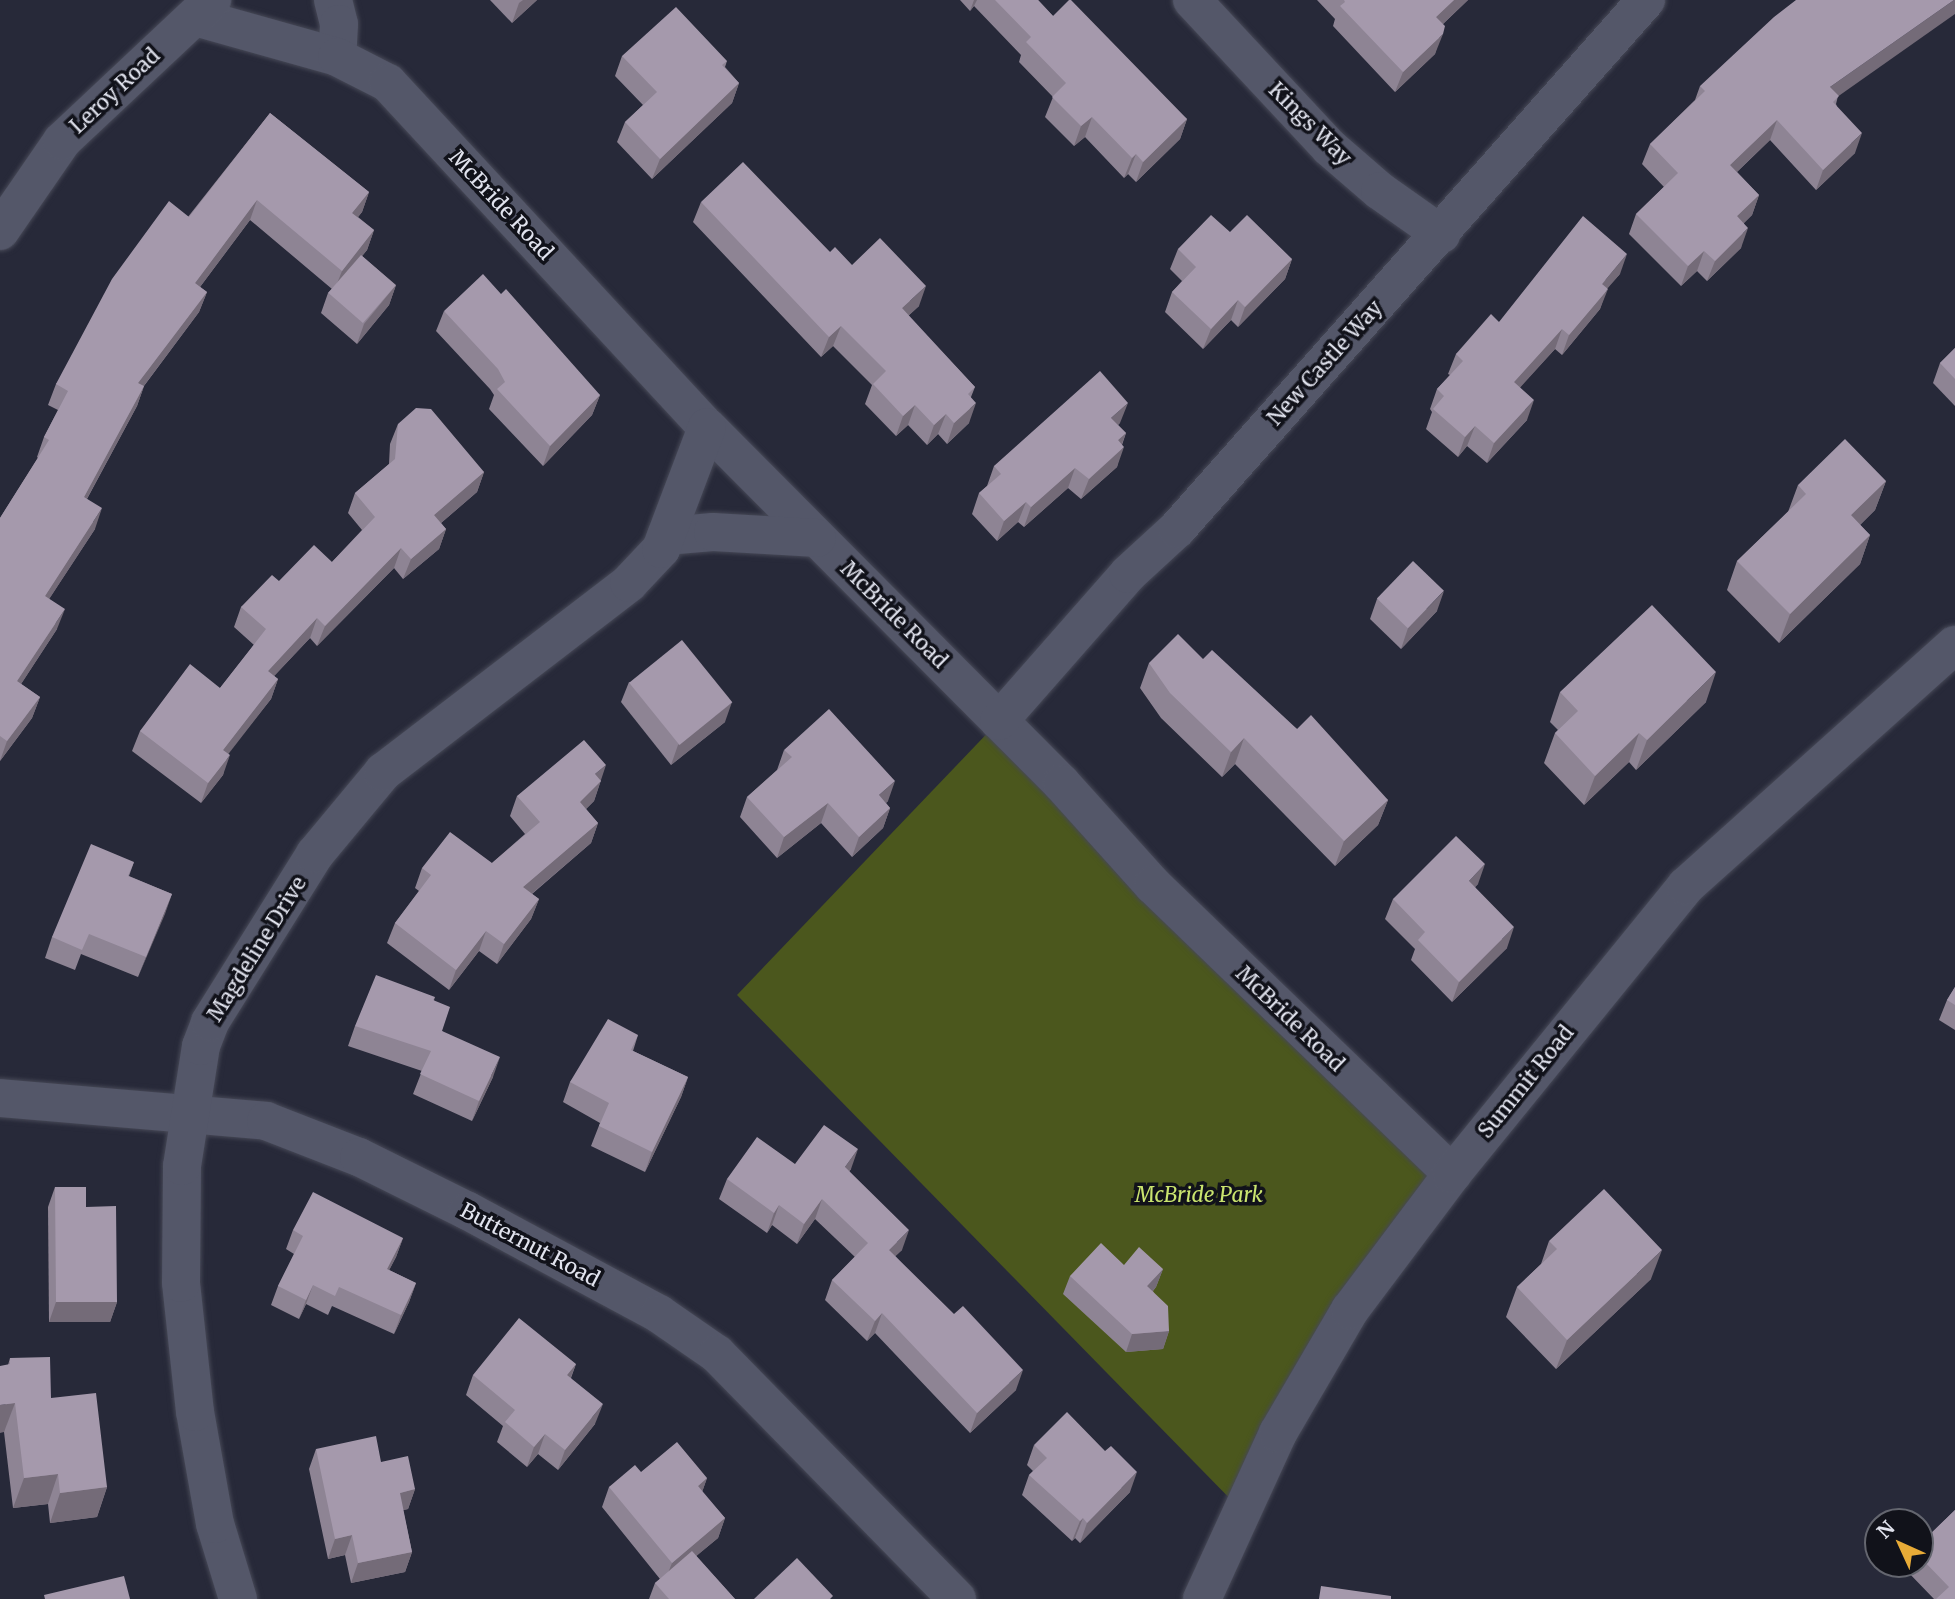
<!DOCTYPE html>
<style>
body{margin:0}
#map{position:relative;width:1955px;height:1599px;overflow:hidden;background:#272939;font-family:Merriweather,serif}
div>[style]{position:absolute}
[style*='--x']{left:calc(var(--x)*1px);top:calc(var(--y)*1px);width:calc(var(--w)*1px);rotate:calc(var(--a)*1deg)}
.green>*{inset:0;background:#4b571d}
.roads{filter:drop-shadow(0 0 2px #464856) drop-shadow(0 0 2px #464856)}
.street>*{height:38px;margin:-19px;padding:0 19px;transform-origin:19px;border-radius:19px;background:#545769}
.wall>*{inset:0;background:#8e8494}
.shaded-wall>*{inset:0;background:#746b78}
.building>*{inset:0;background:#a599ac;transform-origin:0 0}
span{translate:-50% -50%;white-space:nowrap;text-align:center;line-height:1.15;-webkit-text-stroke:7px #11121a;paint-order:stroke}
.street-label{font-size:21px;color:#e1e3ee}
.park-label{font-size:21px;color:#cae46f;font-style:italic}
.north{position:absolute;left:1864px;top:1508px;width:70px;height:70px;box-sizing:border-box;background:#11121a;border:2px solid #64666f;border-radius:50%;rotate:315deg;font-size:19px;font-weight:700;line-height:28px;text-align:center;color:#e1e3ee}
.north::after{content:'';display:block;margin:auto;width:24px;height:32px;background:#e8ab37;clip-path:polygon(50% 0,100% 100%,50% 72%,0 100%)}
</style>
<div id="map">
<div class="green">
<div style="clip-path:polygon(999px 721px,1452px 1174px,1242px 1511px,737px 995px)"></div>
</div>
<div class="roads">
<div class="street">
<div style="--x:333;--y:0;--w:25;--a:76"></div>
<div style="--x:339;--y:24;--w:33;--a:93"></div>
<div style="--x:1192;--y:0;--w:201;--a:47"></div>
<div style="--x:1329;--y:147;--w:67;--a:40.8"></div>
<div style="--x:1380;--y:191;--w:75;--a:35.2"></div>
<div style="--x:195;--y:17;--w:148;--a:15.7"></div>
<div style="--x:337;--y:57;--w:57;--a:27"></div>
<div style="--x:388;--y:83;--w:469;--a:47.2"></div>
<div style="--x:707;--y:427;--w:503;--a:45.16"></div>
<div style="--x:1062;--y:784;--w:136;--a:48"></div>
<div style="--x:1153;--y:885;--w:416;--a:44"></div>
<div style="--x:0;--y:231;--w:109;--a:-55.4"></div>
<div style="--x:62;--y:141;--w:206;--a:-43.2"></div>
<div style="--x:666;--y:536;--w:47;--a:-4.9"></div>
<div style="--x:713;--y:532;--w:104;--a:3.3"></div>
<div style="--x:999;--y:721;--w:196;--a:-48.7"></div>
<div style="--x:1128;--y:574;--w:67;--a:-42.6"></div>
<div style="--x:1177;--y:529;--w:707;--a:-48.44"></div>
<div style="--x:0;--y:1098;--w:267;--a:4.9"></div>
<div style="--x:266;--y:1121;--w:100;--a:21.2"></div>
<div style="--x:359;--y:1157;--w:122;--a:26.4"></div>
<div style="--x:468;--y:1211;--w:217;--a:28.3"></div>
<div style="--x:659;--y:1314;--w:70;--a:34.6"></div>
<div style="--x:717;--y:1354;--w:343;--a:45.6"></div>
<div style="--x:238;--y:1599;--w:78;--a:-107"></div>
<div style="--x:215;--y:1524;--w:114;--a:-100.1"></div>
<div style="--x:195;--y:1412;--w:130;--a:-96.2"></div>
<div style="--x:181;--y:1283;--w:117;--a:-89.5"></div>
<div style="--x:182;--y:1166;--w:121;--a:-81"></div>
<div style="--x:201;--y:1046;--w:26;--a:-69"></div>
<div style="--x:210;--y:1022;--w:198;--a:-58"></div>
<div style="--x:315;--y:854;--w:107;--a:-50.3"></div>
<div style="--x:383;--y:772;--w:310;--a:-37.5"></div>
<div style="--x:629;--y:583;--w:47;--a:-46.7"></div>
<div style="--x:661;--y:549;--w:130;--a:-69.3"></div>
<div style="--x:1202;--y:1599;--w:183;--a:-65.4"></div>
<div style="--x:1278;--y:1433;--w:143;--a:-59.7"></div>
<div style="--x:1350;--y:1310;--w:170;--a:-53.1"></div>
<div style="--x:1452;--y:1174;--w:371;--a:-50.9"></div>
<div style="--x:1686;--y:886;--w:361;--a:-41.9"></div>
</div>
</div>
<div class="wall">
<div style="clip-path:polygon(490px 0,537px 0,512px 23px)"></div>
<div style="clip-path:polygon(960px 0,1038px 0,1053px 16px,1187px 119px,1180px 139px,1136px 182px,1128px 174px,1124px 178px,1085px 137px,1074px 146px,1045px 117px,1053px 97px,1019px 62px,1021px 55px,974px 6px,970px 11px)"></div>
<div style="clip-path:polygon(1317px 0,1468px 0,1443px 24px,1435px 54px,1395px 92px,1333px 26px,1335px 19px)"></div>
<div style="clip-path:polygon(622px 56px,727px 61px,725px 67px,739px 83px,732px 103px,652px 179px,617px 142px,625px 122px,643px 105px,615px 76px)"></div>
<div style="clip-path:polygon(1700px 86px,1838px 96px,1836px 104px,1855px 153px,1816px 190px,1770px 140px,1737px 172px,1759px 195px,1752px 215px,1744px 223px,1741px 248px,1707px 281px,1697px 271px,1681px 286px,1629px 234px,1636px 214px,1664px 187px,1642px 164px,1650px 144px,1695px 100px)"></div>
<div style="clip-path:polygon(270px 113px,369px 192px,362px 212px,358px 217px,374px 230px,367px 250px,362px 256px,396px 285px,389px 305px,357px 344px,321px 313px,328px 293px,332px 289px,250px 220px,200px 287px,207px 292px,199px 312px,144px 386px,137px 406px,87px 499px,95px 529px,49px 599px,57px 629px,21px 684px,40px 697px,32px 718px,0 761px,0 518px,38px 458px,37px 457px,44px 437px,58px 410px,48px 405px,56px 384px)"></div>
<div style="clip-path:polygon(701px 202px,830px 252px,919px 306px,908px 316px,975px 387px,971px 397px,969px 423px,947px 444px,938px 434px,927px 445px,908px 425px,896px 436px,865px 404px,872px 385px,833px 346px,821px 357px,693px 222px)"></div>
<div style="clip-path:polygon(1230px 232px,1292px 259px,1285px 279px,1238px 327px,1231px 320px,1203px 349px,1165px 312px,1172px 292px,1182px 281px,1170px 269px,1178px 249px)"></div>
<div style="clip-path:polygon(1620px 274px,1607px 288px,1600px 309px,1562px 355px,1555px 349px,1520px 387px,1527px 420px,1487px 463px,1467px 446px,1458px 457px,1426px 429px,1432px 412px,1430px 409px,1437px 389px,1450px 375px,1448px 374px,1456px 354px,1499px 322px)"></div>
<div style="clip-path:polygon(444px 311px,600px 395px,592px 415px,543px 466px,489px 409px,494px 395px,490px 389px,436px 331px)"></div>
<div style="clip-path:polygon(1955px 348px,1955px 406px,1933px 383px,1940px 363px)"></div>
<div style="clip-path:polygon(1120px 423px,1118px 425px,1126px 433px,1122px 445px,1117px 467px,1081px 499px,1068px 488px,1024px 527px,1018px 522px,997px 541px,972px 514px,979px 493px,987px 486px,994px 466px)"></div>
<div style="clip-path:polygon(398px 424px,484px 472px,477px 492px,441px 523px,446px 529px,439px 549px,403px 579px,394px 568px,317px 646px,310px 638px,274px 676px,278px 679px,271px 699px,228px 753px,223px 775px,201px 803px,132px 751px,140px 731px,220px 688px,254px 645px,234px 627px,241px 607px,279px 581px,332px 562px,362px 530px,348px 513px,355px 493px,389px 464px,390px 444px)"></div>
<div style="clip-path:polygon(1886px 481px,1875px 510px,1860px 525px,1870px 535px,1860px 564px,1779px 643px,1727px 590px,1737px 561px,1788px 512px,1798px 485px)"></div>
<div style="clip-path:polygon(1377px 599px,1437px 611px,1401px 649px,1370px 619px)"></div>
<div style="clip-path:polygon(1203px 659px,1297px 729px,1388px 800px,1378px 825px,1335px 866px,1235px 764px,1222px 777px,1161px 718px,1140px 688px,1149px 663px)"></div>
<div style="clip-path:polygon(629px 682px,725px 722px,671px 765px,621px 702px)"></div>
<div style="clip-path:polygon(1560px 692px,1706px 702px,1636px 770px,1629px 762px,1584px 805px,1544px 763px,1555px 733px,1558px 730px,1550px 722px)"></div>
<div style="clip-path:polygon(784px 750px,888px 801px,886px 803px,890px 808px,883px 828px,852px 857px,821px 823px,777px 858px,740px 817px,747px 797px,777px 770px)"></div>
<div style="clip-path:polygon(601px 780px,594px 801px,586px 809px,598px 823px,591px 843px,532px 894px,539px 899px,531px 919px,497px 964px,479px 951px,449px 990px,387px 943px,395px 923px,419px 891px,415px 888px,422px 868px,492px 863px,525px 834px,510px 816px,517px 796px)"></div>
<div style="clip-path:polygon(134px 862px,129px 876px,172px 894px,138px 977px,81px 954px,75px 970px,45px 958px,52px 937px)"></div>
<div style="clip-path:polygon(1478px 884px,1475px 887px,1507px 948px,1452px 1002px,1411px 960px,1415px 949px,1385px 919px,1393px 899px)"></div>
<div style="clip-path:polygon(1955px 987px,1955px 1030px,1939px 1020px,1947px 1000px)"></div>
<div style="clip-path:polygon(435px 997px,434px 1000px,442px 1031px,493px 1077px,472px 1121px,413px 1094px,422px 1071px,348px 1046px,355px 1026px)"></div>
<div style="clip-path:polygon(638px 1035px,633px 1051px,688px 1077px,681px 1097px,645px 1172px,591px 1146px,600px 1123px,563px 1102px,570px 1082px)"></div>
<div style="clip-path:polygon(795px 1164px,851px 1169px,849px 1172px,902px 1250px,895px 1256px,1016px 1390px,970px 1433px,875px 1333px,867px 1341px,825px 1300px,832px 1280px,855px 1257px,815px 1219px,797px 1244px,772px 1225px,767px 1233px,719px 1199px,727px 1179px)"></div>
<div style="clip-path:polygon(55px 1187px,86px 1207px,117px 1302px,110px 1322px,49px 1322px,48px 1207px)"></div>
<div style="clip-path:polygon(293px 1230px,403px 1238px,396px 1257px,389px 1270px,416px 1283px,409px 1302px,394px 1334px,332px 1306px,328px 1315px,306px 1304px,299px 1319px,271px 1305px,278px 1286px,294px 1254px,286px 1249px)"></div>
<div style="clip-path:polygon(1549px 1241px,1651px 1279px,1556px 1369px,1506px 1317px,1517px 1287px,1541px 1264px)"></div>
<div style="clip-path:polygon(1124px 1265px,1163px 1269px,1156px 1287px,1153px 1291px,1169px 1331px,1163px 1349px,1126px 1352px,1063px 1294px,1070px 1276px)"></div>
<div style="clip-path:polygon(10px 1358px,51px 1398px,107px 1487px,97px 1517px,50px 1523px,48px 1504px,13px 1508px,4px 1432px,8px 1365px)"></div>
<div style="clip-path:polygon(576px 1364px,571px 1378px,595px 1424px,558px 1470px,538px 1454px,527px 1467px,497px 1442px,503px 1426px,466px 1395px,473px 1375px)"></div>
<div style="clip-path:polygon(1034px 1445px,1130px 1492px,1080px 1543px,1075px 1538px,1072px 1541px,1022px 1495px,1029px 1475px,1033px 1471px,1027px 1465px)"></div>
<div style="clip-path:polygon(316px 1449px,381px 1462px,415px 1489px,408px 1509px,403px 1510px,412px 1552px,405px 1572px,351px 1583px,345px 1555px,328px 1559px,309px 1469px)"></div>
<div style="clip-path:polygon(641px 1472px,707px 1478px,702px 1492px,725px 1518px,718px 1538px,696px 1556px,735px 1599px,649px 1599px,655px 1583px,660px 1579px,602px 1507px,609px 1487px)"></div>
<div style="clip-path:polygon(1955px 1510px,1955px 1599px,1934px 1599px,1906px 1570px,1908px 1564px,1920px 1564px,1920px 1544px)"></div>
</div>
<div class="shaded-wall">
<div style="clip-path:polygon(523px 0,537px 0,512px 23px,519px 3px)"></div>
<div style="clip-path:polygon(974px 0,977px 0,974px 6px,970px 11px)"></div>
<div style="clip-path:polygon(1454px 0,1468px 0,1429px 37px,1436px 17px)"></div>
<div style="clip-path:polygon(1954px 0,1955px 0,1955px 14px,1823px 107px,1830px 87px)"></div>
<div style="clip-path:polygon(1443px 34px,1435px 54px,1395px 92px,1403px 72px)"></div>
<div style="clip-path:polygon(739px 83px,732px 103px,652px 179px,660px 159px)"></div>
<div style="clip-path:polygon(1092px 117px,1085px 137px,1074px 146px,1081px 126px)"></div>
<div style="clip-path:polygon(1187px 119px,1180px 139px,1136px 182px,1143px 162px)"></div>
<div style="clip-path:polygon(1777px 120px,1770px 140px,1723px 185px,1730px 165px)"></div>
<div style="clip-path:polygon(1862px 133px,1855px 153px,1816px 190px,1823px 170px)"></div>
<div style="clip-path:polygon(1136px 154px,1128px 174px,1124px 178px,1132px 158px)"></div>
<div style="clip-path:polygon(369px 192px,362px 212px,345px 233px,352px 213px)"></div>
<div style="clip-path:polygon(1759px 195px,1752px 215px,1730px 236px,1737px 216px)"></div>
<div style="clip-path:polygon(257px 200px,250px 220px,188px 303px,195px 283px)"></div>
<div style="clip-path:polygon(1748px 228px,1741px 248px,1707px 281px,1715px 261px)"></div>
<div style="clip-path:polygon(374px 230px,367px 250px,334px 291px,342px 271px)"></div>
<div style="clip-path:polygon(1704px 251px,1697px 271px,1681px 286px,1688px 266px)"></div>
<div style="clip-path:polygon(1627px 254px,1620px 274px,1594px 304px,1602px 284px)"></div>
<div style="clip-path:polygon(1292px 259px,1285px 279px,1238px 327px,1245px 307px)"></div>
<div style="clip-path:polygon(396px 285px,389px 305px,357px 344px,364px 324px)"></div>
<div style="clip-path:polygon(926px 286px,919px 306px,895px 328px,902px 308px)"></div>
<div style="clip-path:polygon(1608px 289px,1600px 309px,1562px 355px,1569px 335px)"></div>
<div style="clip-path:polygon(207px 292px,199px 312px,131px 403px,138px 383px)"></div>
<div style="clip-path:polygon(1238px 300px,1231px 320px,1203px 349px,1211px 329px)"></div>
<div style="clip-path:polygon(841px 326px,833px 346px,821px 357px,829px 337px)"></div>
<div style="clip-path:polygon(1562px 329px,1555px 349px,1507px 402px,1514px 382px)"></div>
<div style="clip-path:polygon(144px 386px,137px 406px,77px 517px,84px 497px)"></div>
<div style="clip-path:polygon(600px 395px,592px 415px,543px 466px,550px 446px)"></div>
<div style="clip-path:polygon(1534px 400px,1527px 420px,1487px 463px,1494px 443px)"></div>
<div style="clip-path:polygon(976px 403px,969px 423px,947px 444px,954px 423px)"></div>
<div style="clip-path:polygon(1128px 403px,1120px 423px,1104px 438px,1111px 418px)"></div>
<div style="clip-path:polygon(915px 405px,908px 425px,896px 436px,903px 416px)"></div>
<div style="clip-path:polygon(946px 414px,938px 434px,927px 445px,934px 425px)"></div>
<div style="clip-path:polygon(1475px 426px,1467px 446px,1458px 457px,1465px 437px)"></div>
<div style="clip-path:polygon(1126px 433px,1119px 451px,1124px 447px,1117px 467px,1081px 499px,1089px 479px,1118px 440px)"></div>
<div style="clip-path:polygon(1075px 468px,1068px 488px,1024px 527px,1031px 507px)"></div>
<div style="clip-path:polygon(484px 472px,477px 492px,427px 535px,434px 515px)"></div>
<div style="clip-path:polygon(1886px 481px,1875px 510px,1840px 544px,1851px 515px)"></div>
<div style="clip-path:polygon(1026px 502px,1018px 522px,997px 541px,1004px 521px)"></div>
<div style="clip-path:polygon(102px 508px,95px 529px,38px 616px,45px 596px)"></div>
<div style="clip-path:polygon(446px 529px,439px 549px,403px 579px,411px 559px)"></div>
<div style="clip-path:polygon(1870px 535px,1860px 564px,1779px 643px,1790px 614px)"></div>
<div style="clip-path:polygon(401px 548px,394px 568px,317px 646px,325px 626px)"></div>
<div style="clip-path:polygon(1444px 591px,1437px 611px,1401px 649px,1408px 628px)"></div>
<div style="clip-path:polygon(65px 609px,57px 629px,10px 701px,17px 681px)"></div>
<div style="clip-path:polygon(317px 618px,310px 638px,260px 691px,268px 671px)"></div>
<div style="clip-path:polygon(1716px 672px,1706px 702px,1636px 770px,1647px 740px)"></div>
<div style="clip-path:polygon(278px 679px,271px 699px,216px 770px,223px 750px)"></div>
<div style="clip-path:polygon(40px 697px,32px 718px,0 761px,7px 741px)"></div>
<div style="clip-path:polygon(732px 702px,725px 722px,671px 765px,678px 745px)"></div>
<div style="clip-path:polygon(1639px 733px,1629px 762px,1584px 805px,1595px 776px)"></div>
<div style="clip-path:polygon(1244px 738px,1235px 764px,1222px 777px,1231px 752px)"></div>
<div style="clip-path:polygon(230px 755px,223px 775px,201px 803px,208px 783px)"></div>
<div style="clip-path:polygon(606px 765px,594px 801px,573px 822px,580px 802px,595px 774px)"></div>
<div style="clip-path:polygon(895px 781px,888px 801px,872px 815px,879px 795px)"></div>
<div style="clip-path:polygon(1388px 800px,1378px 825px,1335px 866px,1344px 841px)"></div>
<div style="clip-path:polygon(828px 803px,821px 823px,777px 858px,784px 837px)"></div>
<div style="clip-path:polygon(890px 808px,883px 828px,852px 857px,859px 837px)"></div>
<div style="clip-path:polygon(598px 823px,591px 843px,516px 907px,523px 887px)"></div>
<div style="clip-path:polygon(1485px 864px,1478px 884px,1461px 901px,1469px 881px)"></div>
<div style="clip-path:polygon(172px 894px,165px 914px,138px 977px,146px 957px)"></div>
<div style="clip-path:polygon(539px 899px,531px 919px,497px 964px,504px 944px)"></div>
<div style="clip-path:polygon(1514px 927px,1507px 948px,1452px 1002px,1459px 982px)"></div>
<div style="clip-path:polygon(486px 931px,479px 951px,449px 990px,456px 970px)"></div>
<div style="clip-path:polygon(500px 1057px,493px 1077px,472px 1121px,479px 1101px)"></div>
<div style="clip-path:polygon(688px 1077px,681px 1097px,645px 1172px,652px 1152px)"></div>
<div style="clip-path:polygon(858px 1149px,851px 1169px,838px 1187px,845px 1167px)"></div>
<div style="clip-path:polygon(822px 1199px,815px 1219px,797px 1244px,804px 1224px)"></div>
<div style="clip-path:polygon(779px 1205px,772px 1225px,767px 1233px,774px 1213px)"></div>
<div style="clip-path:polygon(909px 1230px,902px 1250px,881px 1270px,889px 1250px)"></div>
<div style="clip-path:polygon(403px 1238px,396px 1257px,380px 1288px,387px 1269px)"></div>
<div style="clip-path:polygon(1662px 1250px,1651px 1279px,1556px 1369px,1567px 1340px)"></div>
<div style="clip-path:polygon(1163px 1269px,1156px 1287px,1141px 1304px,1147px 1286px)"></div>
<div style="clip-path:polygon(416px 1283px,409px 1302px,394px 1334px,401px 1315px)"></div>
<div style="clip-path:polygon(313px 1285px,306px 1304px,299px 1319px,306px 1300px)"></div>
<div style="clip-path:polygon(56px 1302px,117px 1302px,110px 1322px,49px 1322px)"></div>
<div style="clip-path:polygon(882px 1313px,875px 1333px,867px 1341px,875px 1321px)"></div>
<div style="clip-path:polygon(1169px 1331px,1163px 1349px,1126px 1352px,1132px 1334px)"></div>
<div style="clip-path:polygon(576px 1364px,568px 1384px,567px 1375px)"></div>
<div style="clip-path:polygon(1023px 1370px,1016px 1390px,970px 1433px,977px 1413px)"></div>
<div style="clip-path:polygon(15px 1403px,4px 1432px,0 1433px,0 1405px)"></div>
<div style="clip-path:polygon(603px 1404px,595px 1424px,558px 1470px,565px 1450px)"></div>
<div style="clip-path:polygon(545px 1434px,538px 1454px,527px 1467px,534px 1447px)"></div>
<div style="clip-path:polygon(1137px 1472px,1130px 1492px,1080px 1543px,1087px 1523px)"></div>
<div style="clip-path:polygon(58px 1474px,48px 1504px,13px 1508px,24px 1478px)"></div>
<div style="clip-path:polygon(707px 1478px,700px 1498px,698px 1486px)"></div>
<div style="clip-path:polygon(107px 1487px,97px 1517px,50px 1523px,60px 1493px)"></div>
<div style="clip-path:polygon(415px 1489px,408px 1509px,392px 1513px,400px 1493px)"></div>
<div style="clip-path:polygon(725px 1518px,718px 1538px,664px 1583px,672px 1563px)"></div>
<div style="clip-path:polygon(1083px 1518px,1075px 1538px,1072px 1541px,1080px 1521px)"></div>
<div style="clip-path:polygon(352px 1535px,345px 1555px,328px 1559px,335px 1539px)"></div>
<div style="clip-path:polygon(412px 1552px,405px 1572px,351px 1583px,358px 1563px)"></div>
</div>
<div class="building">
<div style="clip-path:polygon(995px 0,1038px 0,1053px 16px,1069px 0,1071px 0,1187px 119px,1143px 162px,1136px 154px,1132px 158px,1092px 117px,1081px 126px,1052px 97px,1066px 83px,1026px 42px,1031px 37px)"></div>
<div style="clip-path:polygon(1344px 0,1454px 0,1436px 17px,1445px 26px,1443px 34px,1403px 72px,1340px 6px,1345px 2px)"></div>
<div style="clip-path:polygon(1796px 0,1954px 0,1830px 87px,1839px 96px,1833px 102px,1862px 133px,1823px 170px,1777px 120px,1730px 165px,1759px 195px,1737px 216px,1748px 228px,1715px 261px,1704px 251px,1688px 266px,1636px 214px,1678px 173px,1650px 144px,1705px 91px,1700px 86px,1774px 17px)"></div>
<div style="clip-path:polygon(676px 7px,727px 61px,722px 65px,739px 83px,660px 159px,625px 122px,657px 92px,622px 56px)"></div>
<div style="clip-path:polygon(270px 113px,369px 192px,352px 213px,374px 230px,342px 271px,257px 200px,195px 283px,207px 292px,138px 383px,144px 386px,84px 497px,102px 508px,45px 596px,65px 609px,17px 681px,40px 697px,7px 741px,0 736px,0 518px,49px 440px,44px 437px,68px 391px,56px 384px,112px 279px,169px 201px,189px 217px)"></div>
<div style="clip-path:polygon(743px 162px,830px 252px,835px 247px,852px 265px,880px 238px,926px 286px,902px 308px,975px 387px,968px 394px,976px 403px,954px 423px,946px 414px,934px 425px,915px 405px,903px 416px,873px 384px,886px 371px,841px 326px,829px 337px,701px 202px)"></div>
<div style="clip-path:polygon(1211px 215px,1230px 232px,1247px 215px,1292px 259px,1245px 307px,1238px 300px,1211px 329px,1172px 292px,1196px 267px,1178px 249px)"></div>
<div style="clip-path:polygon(1583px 216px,1627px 254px,1602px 284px,1608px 289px,1569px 335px,1562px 329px,1514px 382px,1534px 400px,1494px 443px,1475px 426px,1465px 437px,1433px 409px,1444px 396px,1437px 389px,1463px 361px,1456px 354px,1491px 314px,1499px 322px)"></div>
<div style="left:361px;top:255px;width:46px;height:50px;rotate:41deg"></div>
<div style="clip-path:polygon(483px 274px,501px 294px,506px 289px,600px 395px,550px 446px,497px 389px,505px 382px,498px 369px,444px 311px)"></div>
<div style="clip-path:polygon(1955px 348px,1955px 379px,1940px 363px)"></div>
<div style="clip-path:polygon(1100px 371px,1128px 403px,1111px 418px,1126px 433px,1118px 440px,1124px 447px,1089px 479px,1075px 468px,1031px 507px,1026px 502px,1004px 521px,979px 493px,1001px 474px,994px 466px)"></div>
<div style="clip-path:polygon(416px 408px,431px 409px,484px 472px,434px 515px,446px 529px,411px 559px,401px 548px,325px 626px,317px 618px,268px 671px,278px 679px,223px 750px,230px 755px,208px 783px,140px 731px,190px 664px,220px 688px,266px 629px,241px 607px,272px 575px,279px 581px,314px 545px,332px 562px,375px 517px,355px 493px,395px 459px,398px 424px)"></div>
<div style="clip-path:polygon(1845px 439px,1886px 481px,1851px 515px,1870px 535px,1790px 614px,1737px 561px,1806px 494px,1798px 485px)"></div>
<div style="left:1413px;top:561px;width:43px;height:52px;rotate:44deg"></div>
<div style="clip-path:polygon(1652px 605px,1716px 672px,1647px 740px,1639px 733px,1595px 776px,1555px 733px,1578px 711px,1560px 692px)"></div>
<div style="clip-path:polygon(1178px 634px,1203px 659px,1212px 650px,1297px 729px,1311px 715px,1388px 800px,1344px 841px,1244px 738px,1231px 752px,1170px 693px,1149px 663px)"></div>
<div style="left:682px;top:640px;width:80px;height:68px;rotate:51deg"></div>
<div style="clip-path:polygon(829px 709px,895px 781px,879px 795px,890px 808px,859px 837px,828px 803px,784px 837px,747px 797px,792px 757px,784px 750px)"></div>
<div style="clip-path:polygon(584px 740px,606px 765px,595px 774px,601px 781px,580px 802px,598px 823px,523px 887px,539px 899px,504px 944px,486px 931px,456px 970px,395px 923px,431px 875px,422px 868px,450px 832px,492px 863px,540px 822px,517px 796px)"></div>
<div style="clip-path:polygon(1456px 836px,1485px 864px,1469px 881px,1514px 927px,1459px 982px,1418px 940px,1425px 932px,1393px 899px)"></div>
<div style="clip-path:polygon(91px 844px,134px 862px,128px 876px,172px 894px,146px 957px,89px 934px,82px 950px,52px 937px)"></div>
<div style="clip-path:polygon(376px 975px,435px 997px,433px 1000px,450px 1007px,442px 1031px,500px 1057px,479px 1101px,420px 1074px,431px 1051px,355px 1026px)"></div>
<div style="clip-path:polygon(1955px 987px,1955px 1005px,1947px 1000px)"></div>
<div style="clip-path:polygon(608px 1019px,638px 1035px,631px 1050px,688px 1077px,652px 1152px,599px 1126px,609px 1103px,570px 1082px)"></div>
<div style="clip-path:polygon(824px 1125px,858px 1149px,845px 1167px,909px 1230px,889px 1250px,954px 1314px,963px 1306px,1023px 1370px,977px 1413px,882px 1313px,875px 1321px,832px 1280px,868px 1243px,822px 1199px,804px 1224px,779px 1205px,774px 1213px,727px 1179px,757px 1137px,795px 1164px)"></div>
<div style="clip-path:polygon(55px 1187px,86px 1187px,86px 1207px,116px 1206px,117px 1302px,56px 1302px)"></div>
<div style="clip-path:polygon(1604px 1189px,1662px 1250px,1567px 1340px,1517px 1287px,1557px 1249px,1549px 1241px)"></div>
<div style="clip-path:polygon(313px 1192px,403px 1238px,387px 1269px,416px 1283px,401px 1315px,339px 1287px,335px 1296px,313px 1285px,306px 1300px,278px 1286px,303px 1236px,293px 1230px)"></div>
<div style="clip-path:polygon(1101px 1243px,1124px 1265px,1139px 1247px,1163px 1269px,1147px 1286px,1168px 1306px,1169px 1331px,1132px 1334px,1070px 1276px)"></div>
<div style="clip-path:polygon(519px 1318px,576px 1364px,567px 1375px,603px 1404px,565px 1450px,545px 1434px,534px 1447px,505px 1422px,515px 1410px,473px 1375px)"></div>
<div style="clip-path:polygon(50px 1357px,51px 1398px,96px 1393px,107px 1487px,60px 1493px,58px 1474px,24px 1478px,15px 1403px,0 1405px,0 1366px,10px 1364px,10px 1358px)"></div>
<div style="clip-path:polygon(1067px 1412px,1105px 1451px,1111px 1446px,1137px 1472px,1087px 1523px,1083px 1518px,1080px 1521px,1029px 1475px,1047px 1458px,1034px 1445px)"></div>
<div style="clip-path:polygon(376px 1436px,381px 1462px,408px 1456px,415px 1489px,400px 1493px,412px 1552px,358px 1563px,352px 1535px,335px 1539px,316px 1449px)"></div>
<div style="clip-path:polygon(677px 1442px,707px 1478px,698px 1486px,725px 1518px,672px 1563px,609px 1487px,635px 1465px,641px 1472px)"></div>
<div style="clip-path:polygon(1955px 1510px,1955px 1599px,1936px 1599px,1949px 1587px,1920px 1557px,1920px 1544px)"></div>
<div style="clip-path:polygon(692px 1551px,735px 1599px,669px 1599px,655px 1583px)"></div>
<div style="clip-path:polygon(797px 1558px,833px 1596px,830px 1599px,754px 1599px)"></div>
<div style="clip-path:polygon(124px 1576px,130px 1599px,45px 1599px,44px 1595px)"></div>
<div style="clip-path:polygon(1321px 1586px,1391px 1596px,1391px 1599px,1319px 1599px)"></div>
</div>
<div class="street-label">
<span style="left:115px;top:91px;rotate:-43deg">Leroy Road</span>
<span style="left:1310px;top:124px;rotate:45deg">Kings Way</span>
<span style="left:501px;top:205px;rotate:47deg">McBride Road</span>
<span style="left:1325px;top:363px;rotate:-48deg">New Castle Way</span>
<span style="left:894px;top:615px;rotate:45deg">McBride Road</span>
<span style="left:257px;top:949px;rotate:-58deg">Magdeline Drive</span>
<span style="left:1290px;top:1019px;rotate:44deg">McBride Road</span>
<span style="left:1526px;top:1082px;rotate:-51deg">Summit Road</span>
<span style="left:530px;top:1245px;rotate:28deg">Butternut Road</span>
</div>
<div class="park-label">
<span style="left:1199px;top:1195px">McBride Park</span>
</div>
<div class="north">N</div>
</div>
